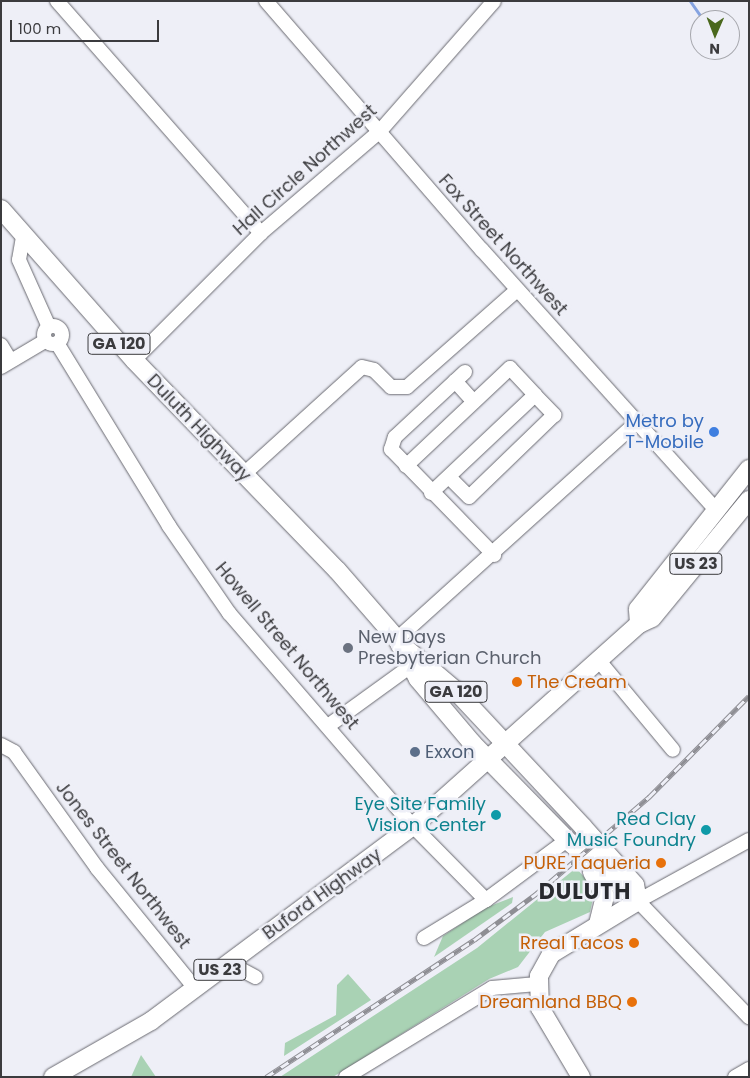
<!DOCTYPE html>
<style>
body{margin:0}
#map{position:relative;width:750px;height:1078px;overflow:hidden;background:#eeeff7;font-family:Poppins,sans-serif}
div>[style]{position:absolute}
[style*='--x']{left:calc(var(--x)*1px);top:calc(var(--y)*1px);width:calc(var(--w)*1px);rotate:calc(var(--a)*1deg)}
.green>*{inset:0;background:#a9d2b4}
.stream>*{height:3px;margin:-1.5px;padding:0 1.5px;transform-origin:1.5px;border-radius:1.5px;background:#85a3e1}
.roads{filter:drop-shadow(0 0 1px #696970) drop-shadow(0 0 1px #696970)}
.minor>*{height:14px;margin:-7px;padding:0 7px;transform-origin:7px;border-radius:7px;background:#fff}
.minor>.ring{margin:-7px;padding:0;box-sizing:content-box;background:none;border:14px solid #fff;border-radius:50%}
.major>*{height:18px;margin:-9px;padding:0 9px;transform-origin:9px;border-radius:9px;background:#fff}
.rail>*{height:5px;margin-top:-2.5px;transform-origin:0;background:repeating-linear-gradient(90deg,#eeeff7 0 9px,#8e8e94 0 18px);box-sizing:border-box;border-block:1px solid #8e8e94}
.dots>*{width:14px;height:14px;translate:-50% -50%;box-sizing:border-box;border:2px solid #eeeff7;border-radius:50%}
span{translate:-50% -50%;white-space:nowrap;text-align:center;line-height:1.15;-webkit-text-stroke:5px #eeeff7;paint-order:stroke}
.shield-label span{padding:1px 4px;background:#eeeff7;border:1px solid;border-radius:4px;-webkit-text-stroke-width:0}
.shield-label{font-size:16px;color:#3b3b3e;font-weight:700}
.street-label{font-size:18px;color:#3b3b3e}
.shop-label{font-size:18px;color:#366cbe}
.right{translate:-100% -50%;text-align:right}
.worship-label{font-size:18px;color:#5b616d}
.left{translate:0 -50%;text-align:left}
.food-label{font-size:18px;color:#c56008}
.service-label{font-size:18px;color:#4e5e75}
.culture-label{font-size:18px;color:#0d838f}
.district-label{font-size:22px;color:#28292e;font-weight:700;letter-spacing:1px}
.frame{position:absolute;inset:0;border:2px solid #3b3b3e;pointer-events:none}
.north{position:absolute;left:690px;top:10px;width:50px;height:50px;box-sizing:border-box;background:#eeeff7;border:1px solid #a6a7ad;border-radius:50%;rotate:181deg;font-size:14px;font-weight:700;line-height:20px;text-align:center;color:#3b3b3e}
.north::after{content:'';display:block;margin:auto;width:18px;height:22px;background:#4a681d;clip-path:polygon(50% 0,100% 100%,50% 72%,0 100%)}
.scale{position:absolute;left:10px;top:20px;width:149px;height:22px;box-sizing:border-box;border:2px solid #3b3b3e;border-top:0;padding-left:6px;font-size:15px;line-height:18px;white-space:nowrap;color:#3b3b3e;-webkit-text-stroke:4px #eeeff7;paint-order:stroke}
</style>
<div id="map">
<div class="green">
<div style="clip-path:polygon(576px 868px,595px 889px,590px 912px,545px 932px,518px 967px,489px 979px,333px 1077px,280px 1077px,477px 948px)"></div>
<div style="clip-path:polygon(513px 897px,512px 903px,434px 957px,443px 936px,485px 908px)"></div>
<div style="clip-path:polygon(348px 974px,371px 1000px,284px 1056px,285px 1043px,336px 1015px,337px 985px)"></div>
<div style="clip-path:polygon(141px 1055px,156px 1077px,131px 1077px)"></div>
</div>
<div class="stream">
<div style="--x:690;--y:1;--w:19;--a:55"></div>
</div>
<div class="roads">
<div class="minor">
<div style="--x:57;--y:1;--w:309;--a:48.7"></div>
<div style="--x:266;--y:1;--w:330;--a:49.1"></div>
<div style="--x:482;--y:250;--w:350;--a:48"></div>
<div style="--x:23;--y:237;--w:23;--a:100"></div>
<div style="--x:19;--y:260;--w:73;--a:65.9"></div>
<div class="ring" style="left:44px;top:326px;width:4px;height:4px"></div>
<div style="--x:57;--y:343;--w:215;--a:58.5"></div>
<div style="--x:169;--y:526;--w:106;--a:55.4"></div>
<div style="--x:229;--y:613;--w:281;--a:49.2"></div>
<div style="--x:413;--y:826;--w:104;--a:45.4"></div>
<div style="--x:1;--y:345;--w:17;--a:59"></div>
<div style="--x:134;--y:360;--w:180;--a:-45"></div>
<div style="--x:261;--y:233;--w:155;--a:-40.6"></div>
<div style="--x:379;--y:132;--w:174;--a:-48.7"></div>
<div style="--x:1;--y:367;--w:51;--a:-30.6"></div>
<div style="--x:465;--y:372;--w:96;--a:137.1"></div>
<div style="--x:395;--y:437;--w:13;--a:108"></div>
<div style="--x:391;--y:449;--w:148;--a:45.8"></div>
<div style="--x:455;--y:381;--w:28;--a:48"></div>
<div style="--x:406;--y:466;--w:143;--a:-43.3"></div>
<div style="--x:510;--y:368;--w:37;--a:47"></div>
<div style="--x:244;--y:474;--w:159;--a:-42.2"></div>
<div style="--x:362;--y:367;--w:12;--a:14"></div>
<div style="--x:374;--y:370;--w:24;--a:45"></div>
<div style="--x:391;--y:387;--w:16;--a:0"></div>
<div style="--x:407;--y:387;--w:147;--a:-41.4"></div>
<div style="--x:431;--y:493;--w:143;--a:-43.3"></div>
<div style="--x:535;--y:395;--w:28;--a:46"></div>
<div style="--x:554;--y:415;--w:118;--a:136"></div>
<div style="--x:469;--y:497;--w:28;--a:-135"></div>
<div style="--x:397;--y:639;--w:324;--a:-42.1"></div>
<div style="--x:600;--y:662;--w:114;--a:50.3"></div>
<div style="--x:328;--y:726;--w:102;--a:-35.9"></div>
<div style="--x:1;--y:745;--w:15;--a:28"></div>
<div style="--x:14;--y:752;--w:143;--a:54.4"></div>
<div style="--x:97;--y:868;--w:155;--a:50.8"></div>
<div style="--x:749;--y:840;--w:127;--a:151.2"></div>
<div style="--x:638;--y:901;--w:161;--a:46.3"></div>
<div style="--x:424;--y:938;--w:73;--a:-31.5"></div>
<div style="--x:486;--y:900;--w:101;--a:-36.5"></div>
<div style="--x:229;--y:963;--w:30;--a:28"></div>
<div style="--x:346;--y:1077;--w:171;--a:-31.4"></div>
<div style="--x:492;--y:988;--w:45;--a:-5.1"></div>
<div style="--x:735;--y:1077;--w:16;--a:-30"></div>
</div>
<div class="major">
<div style="--x:1;--y:209;--w:201;--a:48.6"></div>
<div style="--x:134;--y:360;--w:292;--a:46"></div>
<div style="--x:337;--y:570;--w:91;--a:49"></div>
<div style="--x:397;--y:639;--w:45;--a:62.3"></div>
<div style="--x:418;--y:679;--w:85;--a:49.8"></div>
<div style="--x:473;--y:744;--w:134;--a:45.6"></div>
<div style="--x:567;--y:840;--w:94;--a:40.7"></div>
<div style="--x:639;--y:624;--w:15;--a:-94"></div>
<div style="--x:638;--y:609;--w:179;--a:-51.6"></div>
<div style="--x:403;--y:646;--w:68;--a:40.2"></div>
<div style="--x:455;--y:690;--w:187;--a:46.9"></div>
<div style="--x:583;--y:827;--w:78;--a:48.1"></div>
<div style="--x:635;--y:885;--w:16;--a:79"></div>
<div style="--x:592;--y:872;--w:27;--a:62"></div>
<div style="--x:605;--y:896;--w:29;--a:104"></div>
<div style="--x:53;--y:1077;--w:113;--a:-29.7"></div>
<div style="--x:151;--y:1021;--w:327;--a:-36.7"></div>
<div style="--x:413;--y:826;--w:303;--a:-41.8"></div>
<div style="--x:639;--y:624;--w:14;--a:-25"></div>
<div style="--x:652;--y:618;--w:153;--a:-50.6"></div>
<div style="--x:581;--y:1077;--w:80;--a:-120.7"></div>
<div style="--x:540;--y:1008;--w:32;--a:-92"></div>
<div style="--x:539;--y:976;--w:25;--a:-61"></div>
<div style="--x:551;--y:954;--w:102;--a:-31.3"></div>
</div>
</div>
<div class="rail">
<div style="--x:266;--y:1077;--w:249;--a:-33.4"></div>
<div style="--x:474;--y:940;--w:79;--a:-36.7"></div>
<div style="--x:537;--y:893;--w:148;--a:-40.6"></div>
<div style="--x:649;--y:797;--w:142;--a:-45.3"></div>
</div>
<div class="dots">
<div style="left:714px;top:432px;background:#3f7fe0"></div>
<div style="left:348px;top:648px;background:#6b7280"></div>
<div style="left:517px;top:682px;background:#e8710a"></div>
<div style="left:415px;top:752px;background:#5c6f8a"></div>
<div style="left:496px;top:815px;background:#0f9aa8"></div>
<div style="left:706px;top:830px;background:#0f9aa8"></div>
<div style="left:661px;top:863px;background:#e8710a"></div>
<div style="left:634px;top:943px;background:#e8710a"></div>
<div style="left:632px;top:1002px;background:#e8710a"></div>
</div>
<div class="shield-label">
<span style="left:119px;top:344px">GA 120</span>
<span style="left:696px;top:564px">US 23</span>
<span style="left:456px;top:692px">GA 120</span>
<span style="left:220px;top:970px">US 23</span>
</div>
<div class="street-label">
<span style="left:305px;top:170px;rotate:-42deg">Hall Circle Northwest</span>
<span style="left:503px;top:245px;rotate:48deg">Fox Street Northwest</span>
<span style="left:199px;top:428px;rotate:46deg">Duluth Highway</span>
<span style="left:287px;top:646px;rotate:50deg">Howell Street Northwest</span>
<span style="left:123px;top:865px;rotate:52deg">Jones Street Northwest</span>
<span style="left:322px;top:894px;rotate:-36deg">Buford Highway</span>
</div>
<div class="shop-label">
<span class="right" style="left:704px;top:432px">Metro by<br>T-Mobile</span>
</div>
<div class="worship-label">
<span class="left" style="left:358px;top:648px">New Days<br>Presbyterian Church</span>
</div>
<div class="food-label">
<span class="left" style="left:527px;top:682px">The Cream</span>
<span class="right" style="left:651px;top:863px">PURE Taqueria</span>
<span class="right" style="left:624px;top:943px">Rreal Tacos</span>
<span class="right" style="left:622px;top:1002px">Dreamland BBQ</span>
</div>
<div class="service-label">
<span class="left" style="left:425px;top:752px">Exxon</span>
</div>
<div class="culture-label">
<span class="right" style="left:486px;top:815px">Eye Site Family<br>Vision Center</span>
<span class="right" style="left:696px;top:830px">Red Clay<br>Music Foundry</span>
</div>
<div class="district-label">
<span style="left:585px;top:892px">DULUTH</span>
</div>
<div class="frame"></div>
<div class="north">N</div>
<div class="scale">100 m</div>
</div>
